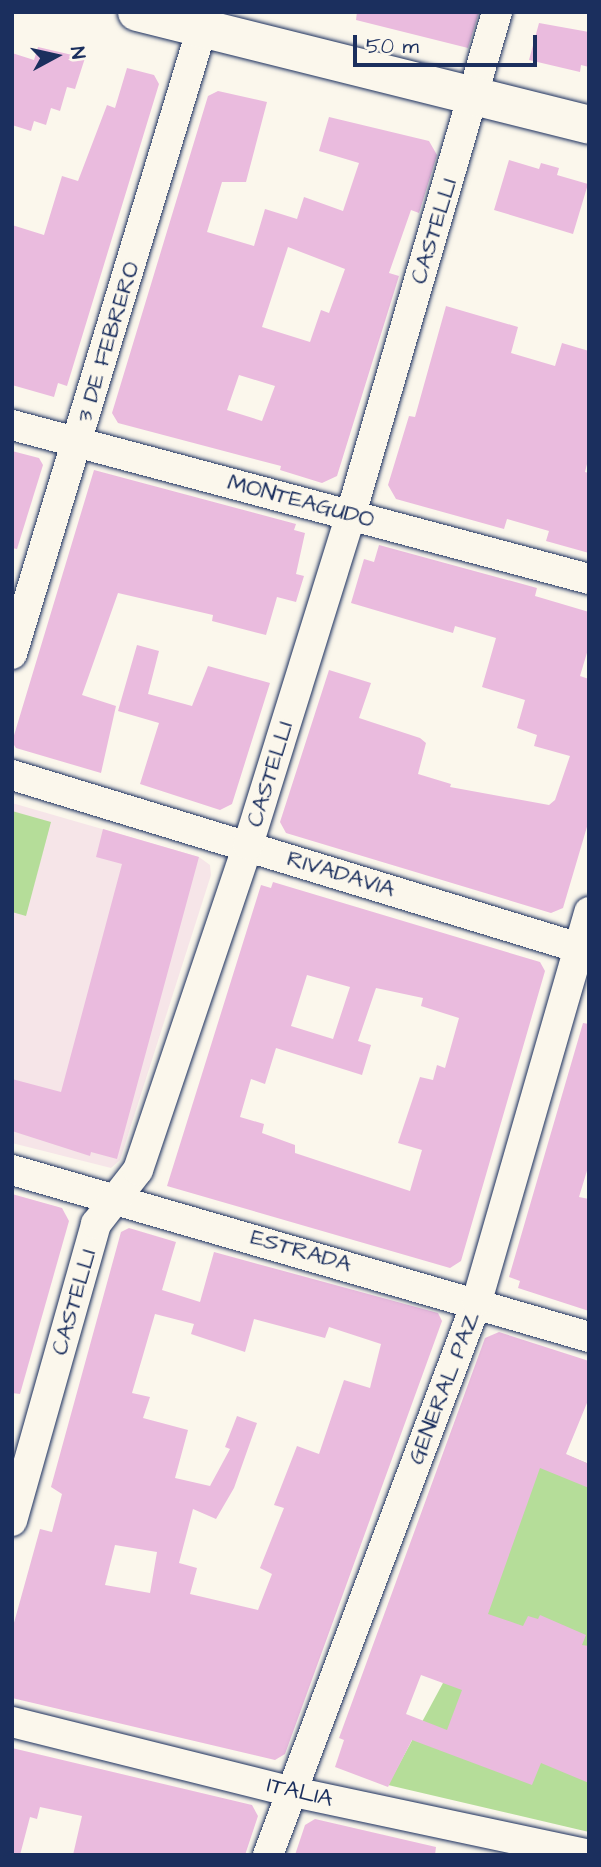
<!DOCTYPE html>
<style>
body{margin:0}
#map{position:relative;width:601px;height:1867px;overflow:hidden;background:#fbf7ec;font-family:"Architects Daughter",sans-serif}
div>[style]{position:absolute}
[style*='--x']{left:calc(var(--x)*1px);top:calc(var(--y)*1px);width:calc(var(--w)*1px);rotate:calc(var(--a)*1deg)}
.built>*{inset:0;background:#f6e5e8}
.green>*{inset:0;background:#b5dd99}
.building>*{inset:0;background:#eabbde}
.roads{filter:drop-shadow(0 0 2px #1b2f5e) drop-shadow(0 0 2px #1b2f5e)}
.street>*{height:30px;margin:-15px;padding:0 15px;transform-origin:15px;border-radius:15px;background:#fbf7ec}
.secondary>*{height:38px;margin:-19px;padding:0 19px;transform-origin:19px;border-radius:19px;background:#fbf7ec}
span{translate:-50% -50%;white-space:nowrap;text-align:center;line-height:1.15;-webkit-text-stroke:6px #fbf7ec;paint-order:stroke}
.street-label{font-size:23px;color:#1b2f5e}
.frame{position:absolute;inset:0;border:14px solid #1b2f5e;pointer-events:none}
.north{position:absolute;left:21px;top:21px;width:70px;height:70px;-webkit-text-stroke:5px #fbf7ec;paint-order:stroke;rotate:82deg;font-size:19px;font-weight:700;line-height:28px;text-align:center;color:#1b2f5e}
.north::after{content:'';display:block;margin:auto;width:24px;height:32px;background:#1b2f5e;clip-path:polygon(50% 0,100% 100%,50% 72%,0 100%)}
.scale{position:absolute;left:353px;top:35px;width:184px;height:32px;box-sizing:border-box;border:4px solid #1b2f5e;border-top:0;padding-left:9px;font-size:21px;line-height:24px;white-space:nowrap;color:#1b2f5e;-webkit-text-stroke:5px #fbf7ec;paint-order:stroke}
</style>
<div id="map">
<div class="built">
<div style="clip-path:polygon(12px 803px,199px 857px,210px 865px,211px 875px,120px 1160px,111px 1168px,12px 1143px)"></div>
</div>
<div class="green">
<div style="clip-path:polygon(12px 811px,51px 822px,26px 916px,12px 912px)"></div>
<div style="clip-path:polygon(547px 1447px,589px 1464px,589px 1832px,388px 1785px,464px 1644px)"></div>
</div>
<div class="building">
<div style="clip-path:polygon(357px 12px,479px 12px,468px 48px,356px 20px)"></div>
<div style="clip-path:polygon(539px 23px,589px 32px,589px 67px,581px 65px,580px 72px,529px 60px)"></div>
<div style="clip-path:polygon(38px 47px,85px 58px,75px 89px,67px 87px,60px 111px,51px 108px,46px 125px,34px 121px,31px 131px,12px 125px,12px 53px,34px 60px)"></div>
<div style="clip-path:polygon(127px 68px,154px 75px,159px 84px,67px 386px,58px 383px,54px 397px,12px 385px,12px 225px,44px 235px,62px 176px,78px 181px,107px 105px,115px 108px)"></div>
<div style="clip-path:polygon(evenodd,218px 91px,267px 102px,246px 182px,222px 182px,207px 232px,254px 246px,265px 209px,297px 219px,304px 197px,343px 211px,359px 163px,319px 151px,329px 117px,429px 141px,437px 155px,419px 213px,411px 210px,389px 273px,399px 276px,337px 476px,322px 483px,280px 470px,281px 466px,118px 423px,112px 413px,208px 96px,218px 91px,288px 247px,345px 269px,329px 313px,321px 310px,310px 342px,262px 327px,288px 247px,218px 91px,239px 375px,275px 386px,262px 421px,227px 410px,239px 375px)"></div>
<div style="clip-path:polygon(509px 160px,539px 169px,541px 163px,559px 168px,557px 175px,588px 184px,573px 234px,494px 210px)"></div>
<div style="clip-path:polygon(446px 306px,518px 327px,511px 353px,555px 366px,562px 343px,589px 351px,589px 456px,585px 472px,589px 473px,589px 553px,546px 541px,549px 531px,507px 519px,504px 529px,396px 499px,388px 485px,409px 416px,415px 417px)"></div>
<div style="clip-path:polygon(12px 451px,39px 458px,43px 465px,17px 549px,12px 548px)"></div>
<div style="clip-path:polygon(94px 470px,296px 524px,294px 530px,305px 533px,296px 574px,304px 576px,296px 602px,277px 597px,266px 635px,212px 621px,213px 615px,118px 593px,82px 695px,116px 706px,101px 773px,16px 748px,12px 742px)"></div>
<div style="clip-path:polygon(379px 545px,537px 588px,535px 596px,589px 612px,589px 646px,580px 676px,589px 679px,589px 820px,563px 908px,551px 913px,286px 833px,280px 822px,329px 670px,371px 683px,359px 718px,420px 738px,426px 743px,418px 774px,451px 784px,450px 787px,549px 805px,555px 800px,570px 756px,534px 746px,537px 735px,517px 728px,525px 700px,482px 687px,496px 638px,455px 626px,453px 633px,351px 603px,364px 559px,374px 562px)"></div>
<div style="clip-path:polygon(137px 645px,159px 651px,148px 694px,192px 706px,208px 666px,270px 683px,232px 804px,220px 810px,140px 784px,159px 723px,118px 711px)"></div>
<div style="clip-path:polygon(103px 829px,199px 857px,117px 1159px,91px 1152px,90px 1156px,12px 1131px,12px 1079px,61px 1092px,122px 864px,96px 857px)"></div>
<div style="clip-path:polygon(evenodd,273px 882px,540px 962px,545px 971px,461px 1261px,450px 1268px,167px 1186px,261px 885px,271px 888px,273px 882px,307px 975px,350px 987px,333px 1039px,291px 1026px,307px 975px,273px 882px,376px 988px,423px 998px,421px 1006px,459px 1018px,445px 1068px,437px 1065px,433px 1080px,420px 1077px,398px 1143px,422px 1150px,410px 1191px,295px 1153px,295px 1145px,262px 1133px,264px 1124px,240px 1117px,251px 1079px,265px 1084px,276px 1048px,362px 1075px,371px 1045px,358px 1041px,376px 988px)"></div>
<div style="clip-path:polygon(583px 1023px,589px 1024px,589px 1164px,579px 1197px,589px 1199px,589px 1311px,518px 1288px,520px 1281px,509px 1277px)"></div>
<div style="clip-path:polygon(12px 1194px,62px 1208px,69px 1221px,20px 1394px,12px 1393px)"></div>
<div style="clip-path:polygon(evenodd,129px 1228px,176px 1242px,162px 1290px,200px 1302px,214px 1252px,438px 1313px,442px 1321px,285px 1754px,275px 1760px,12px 1698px,12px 1630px,40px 1529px,52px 1532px,62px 1494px,51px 1487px,121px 1232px,129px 1228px,155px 1314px,194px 1324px,191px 1334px,245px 1352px,254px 1319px,325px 1338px,329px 1327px,381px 1344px,370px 1388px,344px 1380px,319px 1454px,297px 1446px,274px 1505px,284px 1508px,260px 1568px,272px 1574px,258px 1610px,190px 1594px,197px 1568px,179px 1563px,193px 1509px,216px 1519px,234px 1488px,257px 1423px,237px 1416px,225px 1447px,230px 1449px,210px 1486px,175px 1478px,188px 1430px,143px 1418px,150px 1397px,132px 1393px,155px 1314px,129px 1228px,115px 1545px,157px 1552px,150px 1593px,105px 1585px,115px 1545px)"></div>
<div style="clip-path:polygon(evenodd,499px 1332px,589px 1361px,589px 1398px,566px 1454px,589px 1464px,589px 1488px,540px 1468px,488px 1614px,523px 1626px,528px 1616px,538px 1619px,540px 1615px,586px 1635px,582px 1645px,589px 1646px,589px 1783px,541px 1763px,532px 1785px,412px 1740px,388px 1787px,335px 1767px,344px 1740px,339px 1738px,485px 1338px,499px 1332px,421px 1675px,462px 1690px,447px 1730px,406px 1714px,421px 1675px)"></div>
<div style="clip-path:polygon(12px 1748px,252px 1805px,258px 1816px,245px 1855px,73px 1855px,82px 1816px,40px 1807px,37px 1819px,30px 1817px,20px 1855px,12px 1855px)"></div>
<div style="clip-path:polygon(315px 1819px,436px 1847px,435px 1855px,295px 1855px,305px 1825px)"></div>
</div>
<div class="roads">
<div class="street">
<div style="--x:12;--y:425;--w:597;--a:14.94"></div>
<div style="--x:12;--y:654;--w:654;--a:-73.12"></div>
<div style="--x:12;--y:775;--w:603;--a:16.96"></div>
<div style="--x:12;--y:1170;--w:601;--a:16.14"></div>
<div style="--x:12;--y:1521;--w:309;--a:-74.2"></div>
<div style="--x:96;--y:1224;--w:68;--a:-52.1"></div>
<div style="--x:138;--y:1170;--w:343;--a:-71.3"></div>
<div style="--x:248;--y:845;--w:347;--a:-72.7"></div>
<div style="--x:351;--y:514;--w:523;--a:-73.78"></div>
<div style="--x:12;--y:1722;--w:285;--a:14"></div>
<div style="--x:289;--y:1791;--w:307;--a:12"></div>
<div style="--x:268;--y:1855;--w:592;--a:-69.33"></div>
<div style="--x:477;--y:1301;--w:405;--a:-73.9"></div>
</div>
<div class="secondary">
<div style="--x:137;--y:12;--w:466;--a:14"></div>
</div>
</div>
<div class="street-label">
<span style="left:434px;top:231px;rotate:-73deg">CASTELLI</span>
<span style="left:108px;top:342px;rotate:-73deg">3 DE FEBRERO</span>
<span style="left:301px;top:501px;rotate:15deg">MONTEAGUDO</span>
<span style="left:270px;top:774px;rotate:-73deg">CASTELLI</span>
<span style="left:341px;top:874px;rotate:17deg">RIVADAVIA</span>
<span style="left:301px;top:1251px;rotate:16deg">ESTRADA</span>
<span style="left:74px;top:1302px;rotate:-74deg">CASTELLI</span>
<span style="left:444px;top:1388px;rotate:-69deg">GENERAL PAZ</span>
<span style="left:300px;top:1792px;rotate:13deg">ITALIA</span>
</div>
<div class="frame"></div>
<div class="north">N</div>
<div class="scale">50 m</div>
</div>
